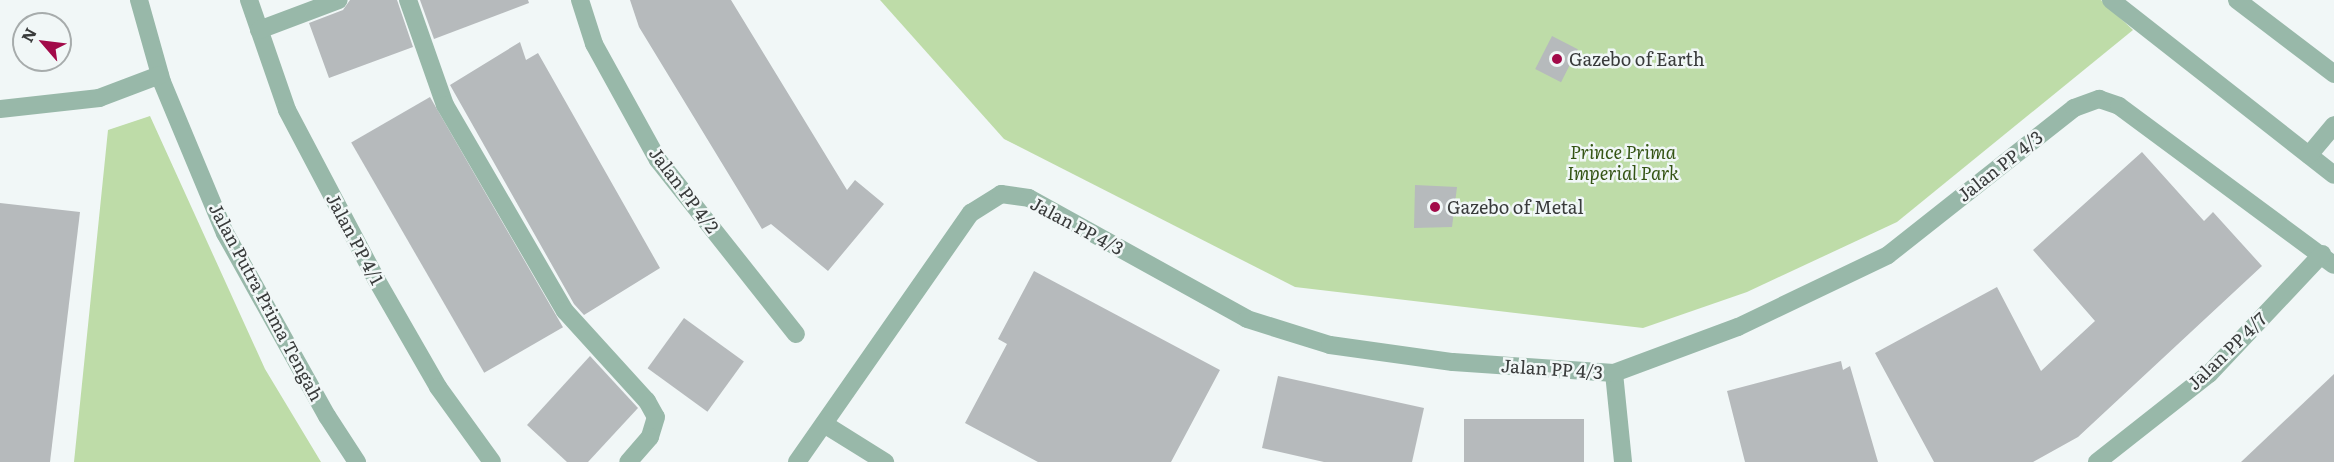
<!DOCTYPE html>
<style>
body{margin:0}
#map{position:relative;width:2334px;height:462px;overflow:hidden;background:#f1f7f7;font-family:Literata,serif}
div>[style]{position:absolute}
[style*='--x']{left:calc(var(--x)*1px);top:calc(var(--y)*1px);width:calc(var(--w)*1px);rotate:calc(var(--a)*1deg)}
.green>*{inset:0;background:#bedca8}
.building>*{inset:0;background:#b6babc;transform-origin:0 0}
.minor>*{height:18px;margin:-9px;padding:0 9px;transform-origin:9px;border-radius:9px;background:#98b8a9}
.dots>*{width:16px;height:16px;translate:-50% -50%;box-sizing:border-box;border:3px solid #f1f7f7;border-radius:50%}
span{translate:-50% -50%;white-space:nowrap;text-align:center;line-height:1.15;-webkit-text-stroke:5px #f1f7f7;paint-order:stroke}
.poi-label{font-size:18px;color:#393b3b}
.left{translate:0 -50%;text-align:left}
.park-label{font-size:18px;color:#345414;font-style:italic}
.street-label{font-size:18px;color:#393b3b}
.north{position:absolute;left:12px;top:12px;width:60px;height:60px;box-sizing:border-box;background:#f1f7f7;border:2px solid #a7acac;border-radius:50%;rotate:298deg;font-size:16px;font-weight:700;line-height:24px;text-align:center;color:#393b3b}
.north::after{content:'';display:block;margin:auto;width:21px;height:27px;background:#a20a49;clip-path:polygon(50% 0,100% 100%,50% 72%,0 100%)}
</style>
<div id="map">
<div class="green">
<div style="clip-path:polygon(880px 0,2101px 0,2133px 30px,1897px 222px,1747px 292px,1643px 328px,1295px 287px,1004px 139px)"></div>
<div style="clip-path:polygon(150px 116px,265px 369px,321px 462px,74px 462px,108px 130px)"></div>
</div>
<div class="building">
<div style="clip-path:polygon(350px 0,397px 0,413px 47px,329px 78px,309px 23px,343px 10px)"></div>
<div style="clip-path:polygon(420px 0,528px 0,529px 3px,434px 39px)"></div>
<div style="clip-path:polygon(630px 0,731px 0,847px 190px,855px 180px,884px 204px,828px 271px,771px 224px,762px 229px,639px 27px)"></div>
<div style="left:1552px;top:36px;width:29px;height:37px;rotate:27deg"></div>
<div style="clip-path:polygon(520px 42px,526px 60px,538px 53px,660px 268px,584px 315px,574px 304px,450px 85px)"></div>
<div style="left:430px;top:97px;width:266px;height:91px;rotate:60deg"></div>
<div style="clip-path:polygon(2142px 152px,2204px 221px,2213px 212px,2262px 266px,2078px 437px,2033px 462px,1934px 462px,1875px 353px,1997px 287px,2041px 371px,2095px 321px,2033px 250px)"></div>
<div style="clip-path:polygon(1415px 185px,1457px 187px,1452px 227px,1414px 228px)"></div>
<div style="clip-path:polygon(0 203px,80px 212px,50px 462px,0 462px)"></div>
<div style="clip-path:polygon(1034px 271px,1220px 370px,1171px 462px,1038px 462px,965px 423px,1007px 344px,998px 339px)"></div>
<div style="left:684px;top:318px;width:74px;height:62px;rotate:36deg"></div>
<div style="clip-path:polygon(590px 356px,638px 408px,588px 462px,567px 462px,527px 425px)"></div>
<div style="clip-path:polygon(1841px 361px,1843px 370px,1850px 366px,1878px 462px,1745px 462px,1727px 391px)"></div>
<div style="clip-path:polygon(2334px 374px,2334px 462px,2241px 462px)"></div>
<div style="clip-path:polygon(1278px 376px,1424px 408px,1412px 462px,1324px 462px,1262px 448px)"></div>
<div style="left:1464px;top:419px;width:120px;height:43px"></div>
</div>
<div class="minor">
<div style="--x:139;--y:0;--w:85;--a:74.3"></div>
<div style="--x:162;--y:82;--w:164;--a:67.4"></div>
<div style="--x:225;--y:233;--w:210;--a:60.9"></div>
<div style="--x:327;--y:416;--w:55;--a:56.9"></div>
<div style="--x:249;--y:0;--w:116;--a:70.9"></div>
<div style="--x:287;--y:110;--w:191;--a:62.2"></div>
<div style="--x:376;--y:279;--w:125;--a:60.1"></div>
<div style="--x:438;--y:387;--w:92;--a:54.2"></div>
<div style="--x:408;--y:0;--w:111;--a:70.6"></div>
<div style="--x:445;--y:105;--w:238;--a:59.8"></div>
<div style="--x:565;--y:311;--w:122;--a:47.7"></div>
<div style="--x:647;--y:401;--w:18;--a:61"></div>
<div style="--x:656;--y:417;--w:21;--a:107"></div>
<div style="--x:650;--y:437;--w:33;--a:131"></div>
<div style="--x:580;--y:0;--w:46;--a:72.3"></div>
<div style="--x:594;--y:44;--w:132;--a:61.1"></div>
<div style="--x:658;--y:160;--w:222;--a:51.6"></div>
<div style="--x:2111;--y:0;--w:283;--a:38.1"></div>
<div style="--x:2237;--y:0;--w:122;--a:37.3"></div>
<div style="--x:259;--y:30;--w:85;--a:-20.6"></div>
<div style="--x:0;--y:109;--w:100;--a:-6.3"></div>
<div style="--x:99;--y:98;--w:65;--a:-20.7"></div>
<div style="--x:2309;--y:155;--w:39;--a:-50"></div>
<div style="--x:1614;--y:373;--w:89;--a:84.2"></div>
<div style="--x:824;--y:424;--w:72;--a:31.9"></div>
<div style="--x:797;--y:462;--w:304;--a:-55.1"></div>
<div style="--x:971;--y:213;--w:36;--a:-32"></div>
<div style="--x:1001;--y:194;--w:28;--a:8"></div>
<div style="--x:1029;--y:198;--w:249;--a:29"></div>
<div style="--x:1247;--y:319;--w:87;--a:17.4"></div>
<div style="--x:1330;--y:345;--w:124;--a:7.9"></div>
<div style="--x:1453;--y:362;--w:161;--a:3.9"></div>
<div style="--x:1614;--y:373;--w:132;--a:-20.4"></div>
<div style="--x:1738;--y:327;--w:166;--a:-25.6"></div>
<div style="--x:1888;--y:255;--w:237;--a:-38.3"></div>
<div style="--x:2074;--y:108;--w:27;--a:-20"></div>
<div style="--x:2099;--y:99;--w:21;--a:19"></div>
<div style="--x:2119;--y:106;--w:267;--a:36.5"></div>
<div style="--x:2097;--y:462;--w:142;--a:-38.2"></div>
<div style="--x:2209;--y:374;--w:165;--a:-46.7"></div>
</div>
<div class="dots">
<div style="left:1557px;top:59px;background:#a20a49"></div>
<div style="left:1435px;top:207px;background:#a20a49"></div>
</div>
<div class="poi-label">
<span class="left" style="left:1569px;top:59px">Gazebo of Earth</span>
<span class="left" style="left:1447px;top:207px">Gazebo of Metal</span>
</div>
<div class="park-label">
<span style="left:1623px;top:163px">Prince Prima<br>Imperial Park</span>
</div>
<div class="street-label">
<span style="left:2000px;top:166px;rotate:-38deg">Jalan PP 4/3</span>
<span style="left:684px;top:190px;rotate:53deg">Jalan PP 4/2</span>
<span style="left:1077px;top:226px;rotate:28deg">Jalan PP 4/3</span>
<span style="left:355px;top:239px;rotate:62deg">Jalan PP 4/1</span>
<span style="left:266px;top:302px;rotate:62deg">Jalan Putra Prima Tengah</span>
<span style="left:2227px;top:351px;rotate:-44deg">Jalan PP 4/7</span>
<span style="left:1552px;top:369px;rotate:4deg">Jalan PP 4/3</span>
</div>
<div class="north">N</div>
</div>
